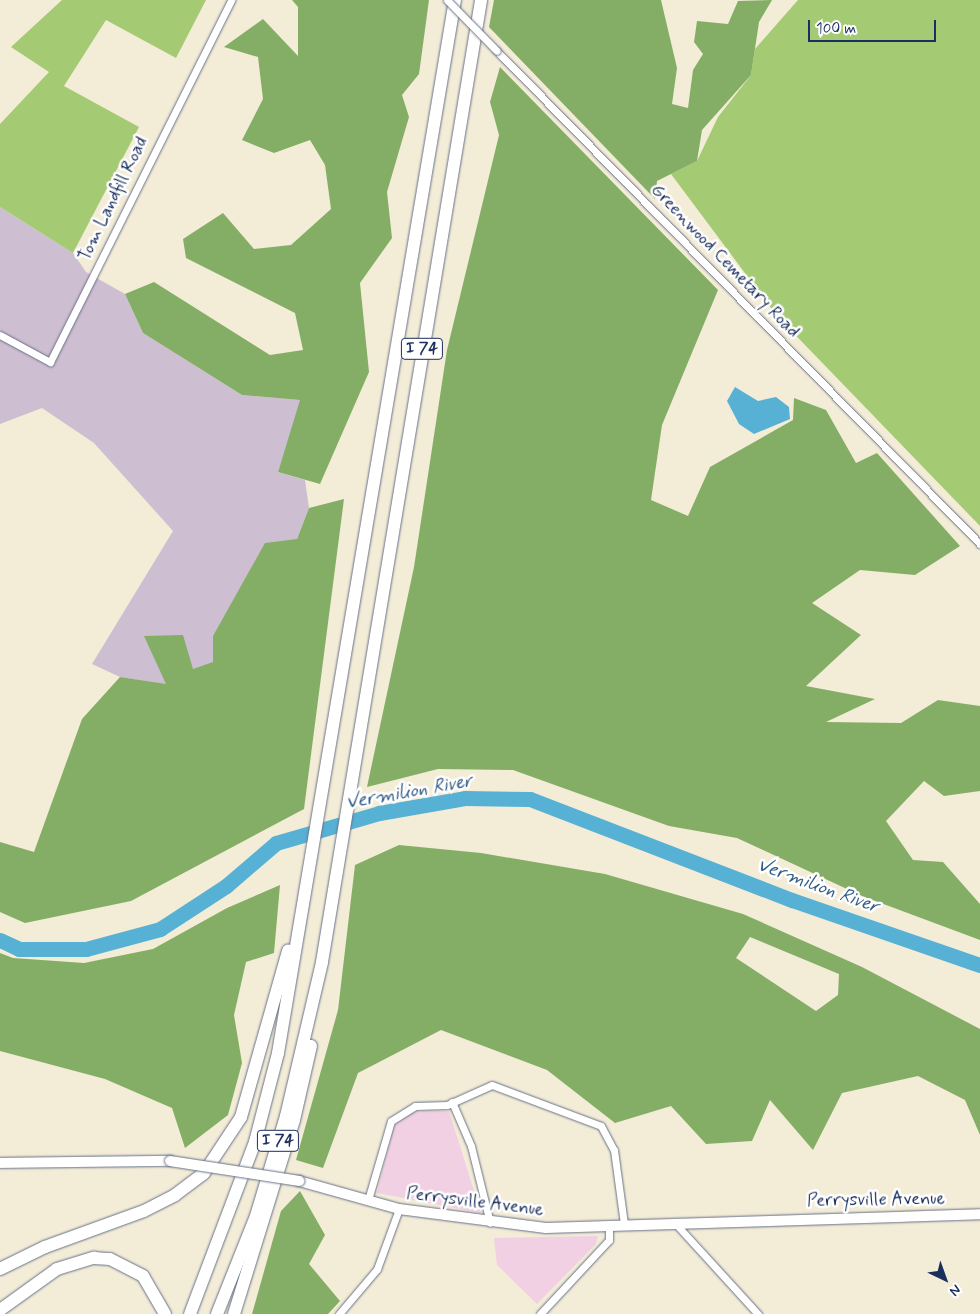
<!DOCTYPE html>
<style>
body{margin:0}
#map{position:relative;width:980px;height:1314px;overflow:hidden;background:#f3ecd7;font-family:Mynerve,sans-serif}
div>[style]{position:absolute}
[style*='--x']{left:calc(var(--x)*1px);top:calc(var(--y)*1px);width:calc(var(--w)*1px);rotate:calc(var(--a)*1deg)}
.built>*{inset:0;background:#f1d0e3}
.industrial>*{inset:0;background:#cebed1}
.green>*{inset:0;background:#a5ca74}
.forest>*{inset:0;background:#84ae66}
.water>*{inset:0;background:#57b1d5}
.river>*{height:15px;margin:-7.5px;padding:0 7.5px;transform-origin:7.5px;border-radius:7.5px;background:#57b1d5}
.roads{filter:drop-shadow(0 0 1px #677188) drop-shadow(0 0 1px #677188)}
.street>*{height:7px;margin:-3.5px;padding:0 3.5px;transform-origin:3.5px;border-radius:3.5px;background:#fff}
.secondary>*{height:10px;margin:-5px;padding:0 5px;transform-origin:5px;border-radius:5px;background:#fff}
.highway>*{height:12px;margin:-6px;padding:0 6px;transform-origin:6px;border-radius:6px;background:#fff}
.bridges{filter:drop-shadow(0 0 1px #677188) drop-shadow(0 0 1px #677188)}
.street-bridge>*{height:7px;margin:-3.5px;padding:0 3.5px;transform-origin:3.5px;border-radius:3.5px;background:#fff}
.secondary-bridge>*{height:10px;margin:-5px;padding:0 5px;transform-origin:5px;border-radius:5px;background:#fff}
span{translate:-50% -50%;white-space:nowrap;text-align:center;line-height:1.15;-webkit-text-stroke:5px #fff;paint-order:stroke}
.shield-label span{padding:1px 4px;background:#fff;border:1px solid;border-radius:4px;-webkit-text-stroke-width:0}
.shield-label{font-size:16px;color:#1b2f5e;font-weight:700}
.street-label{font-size:18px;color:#1b2f5e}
.water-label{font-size:19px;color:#305c88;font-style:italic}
.north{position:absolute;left:920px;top:1254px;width:50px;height:50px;-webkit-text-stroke:4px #fff;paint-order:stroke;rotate:138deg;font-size:14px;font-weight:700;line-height:20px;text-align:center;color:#1b2f5e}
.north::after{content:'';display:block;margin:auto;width:18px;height:22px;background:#1b2f5e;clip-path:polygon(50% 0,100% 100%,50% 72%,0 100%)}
.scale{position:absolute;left:808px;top:20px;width:128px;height:22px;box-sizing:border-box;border:2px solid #1b2f5e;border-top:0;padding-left:6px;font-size:15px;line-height:18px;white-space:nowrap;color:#1b2f5e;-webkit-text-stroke:4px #fff;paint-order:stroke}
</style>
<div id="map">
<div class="built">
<div style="clip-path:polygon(411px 1111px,449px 1111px,481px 1213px,377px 1193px,394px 1126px)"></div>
<div style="clip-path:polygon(598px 1236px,596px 1244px,537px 1304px,497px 1265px,494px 1238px)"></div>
</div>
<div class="industrial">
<div style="clip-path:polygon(0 207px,73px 253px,86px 272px,125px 294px,143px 333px,242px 395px,301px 400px,278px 472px,305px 480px,309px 508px,297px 539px,213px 636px,214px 662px,166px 685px,120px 677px,92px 664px,173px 531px,94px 443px,42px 408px,0 424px)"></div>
</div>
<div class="green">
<div style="clip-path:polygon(62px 0,206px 0,176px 58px,106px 20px,64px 86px,139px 127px,73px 253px,0 207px,0 124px,49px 72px,11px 47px)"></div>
<div style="clip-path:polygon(798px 0,980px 0,980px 526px,777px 316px,671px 174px,697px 161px,718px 117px,751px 75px,755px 49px)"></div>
</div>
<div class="forest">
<div style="clip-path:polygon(292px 0,429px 0,419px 74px,402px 95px,409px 117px,387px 192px,392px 238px,360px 283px,369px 372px,320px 484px,278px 472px,300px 400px,242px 395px,143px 333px,125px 294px,154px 282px,270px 355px,303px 350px,295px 313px,186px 258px,183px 239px,223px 213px,254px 249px,291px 245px,331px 209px,325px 165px,310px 140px,274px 153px,242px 140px,263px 99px,258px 57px,224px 47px,263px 19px,298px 56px,298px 7px)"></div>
<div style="clip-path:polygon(494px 0,661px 0,677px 68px,672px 104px,688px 108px,693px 70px,703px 54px,694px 42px,697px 21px,728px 24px,738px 1px,772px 0,759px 22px,751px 75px,702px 130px,697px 161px,657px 181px,655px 199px,489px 27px)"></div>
<div style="clip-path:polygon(500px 67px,718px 290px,662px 425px,651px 500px,688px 516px,710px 467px,793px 420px,794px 398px,826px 410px,856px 463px,877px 453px,960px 546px,915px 575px,860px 570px,812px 603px,861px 635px,806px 686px,875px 699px,826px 722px,901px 723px,938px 700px,980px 706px,980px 791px,944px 796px,924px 781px,886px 821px,913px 860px,943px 862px,980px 904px,980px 940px,862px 896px,737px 838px,669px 826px,513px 770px,438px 769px,367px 787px,414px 567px,447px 350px,499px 135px,490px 102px)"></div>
<div style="clip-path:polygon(344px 499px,304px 809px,131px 901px,25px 923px,0 912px,0 842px,34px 852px,82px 719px,120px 677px,166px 684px,144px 636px,183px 635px,193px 669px,213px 662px,213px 636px,265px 543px,297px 539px,309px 508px)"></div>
<div style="clip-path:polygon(evenodd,399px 845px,481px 853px,605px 874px,743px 914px,862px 967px,980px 1029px,980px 1135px,965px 1100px,918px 1076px,842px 1093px,813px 1150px,770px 1100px,752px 1141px,706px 1144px,671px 1106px,615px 1123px,547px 1070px,441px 1030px,358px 1073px,323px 1168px,296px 1160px,338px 1010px,355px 865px,399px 845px,750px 937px,839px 974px,838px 995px,816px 1011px,736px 958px,750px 937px)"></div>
<div style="clip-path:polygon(280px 885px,274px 953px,246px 962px,234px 1015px,242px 1063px,228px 1115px,185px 1148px,172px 1108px,105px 1079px,0 1051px,0 953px,13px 958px,84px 963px,153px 949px,227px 908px)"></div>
<div style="clip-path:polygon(300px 1191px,325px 1235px,309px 1264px,340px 1301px,328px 1314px,252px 1314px,281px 1211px)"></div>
</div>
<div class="water">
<div style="clip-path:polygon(735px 387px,758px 401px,776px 397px,789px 407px,790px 419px,754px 434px,739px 424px,727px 401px)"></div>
</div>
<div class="river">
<div style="--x:0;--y:940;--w:21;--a:25"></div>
<div style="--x:19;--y:949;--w:67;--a:0"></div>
<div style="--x:86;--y:949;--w:77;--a:-15.1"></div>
<div style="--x:160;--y:929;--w:79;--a:-33.1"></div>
<div style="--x:226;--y:886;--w:66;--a:-40.7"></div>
<div style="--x:276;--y:843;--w:107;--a:-16.2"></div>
<div style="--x:379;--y:813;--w:87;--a:-9.9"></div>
<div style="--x:465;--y:798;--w:65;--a:0.9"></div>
<div style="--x:530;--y:799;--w:281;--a:21.1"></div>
<div style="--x:792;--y:900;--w:199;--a:19.1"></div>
</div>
<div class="roads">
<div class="street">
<div style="--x:497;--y:51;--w:690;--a:45.59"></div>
<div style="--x:0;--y:335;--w:57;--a:28.4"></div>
<div style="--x:50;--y:362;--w:405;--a:-63.4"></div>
<div style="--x:452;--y:1102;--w:48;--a:66.6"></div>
<div style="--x:471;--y:1146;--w:79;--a:76.1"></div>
<div style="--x:368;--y:1200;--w:82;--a:-73.8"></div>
<div style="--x:391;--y:1121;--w:28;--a:-32"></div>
<div style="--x:415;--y:1106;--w:32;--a:-2"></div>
<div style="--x:447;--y:1105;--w:49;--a:-24"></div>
<div style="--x:492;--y:1085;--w:116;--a:20.6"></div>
<div style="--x:601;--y:1126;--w:27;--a:62"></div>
<div style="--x:614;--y:1150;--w:75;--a:82.3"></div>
<div style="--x:674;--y:1222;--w:125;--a:47.6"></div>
<div style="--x:339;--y:1314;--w:59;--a:-49.8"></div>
<div style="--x:377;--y:1269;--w:64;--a:-69.9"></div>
<div style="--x:540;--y:1314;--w:101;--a:-47"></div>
<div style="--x:609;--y:1240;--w:15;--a:-90"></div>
</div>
<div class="secondary">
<div style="--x:0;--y:1163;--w:170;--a:-0.7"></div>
<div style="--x:299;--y:1181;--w:104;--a:15.6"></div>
<div style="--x:399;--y:1209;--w:148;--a:7.4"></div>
<div style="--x:546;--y:1228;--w:434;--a:-1.8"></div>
</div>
<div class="highway">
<div style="--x:0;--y:1269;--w:50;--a:-26.1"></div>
<div style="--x:45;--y:1247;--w:105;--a:-20"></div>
<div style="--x:144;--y:1211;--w:35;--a:-27"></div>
<div style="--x:175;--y:1195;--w:36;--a:-37"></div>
<div style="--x:204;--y:1173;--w:67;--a:-56.5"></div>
<div style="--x:241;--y:1117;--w:173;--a:-74.2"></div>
<div style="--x:0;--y:1310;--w:70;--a:-35.7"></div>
<div style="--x:57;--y:1269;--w:39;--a:-17"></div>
<div style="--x:94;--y:1258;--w:16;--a:4"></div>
<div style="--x:110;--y:1259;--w:37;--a:27"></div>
<div style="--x:143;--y:1276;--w:44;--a:59.9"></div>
<div style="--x:190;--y:1314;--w:184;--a:-69.3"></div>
<div style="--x:255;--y:1142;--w:92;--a:-75.5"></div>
<div style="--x:278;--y:1053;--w:1068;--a:-80.46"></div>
<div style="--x:217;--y:1314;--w:105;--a:-68.3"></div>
<div style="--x:256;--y:1216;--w:104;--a:-73.3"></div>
<div style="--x:286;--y:1116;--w:158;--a:-76.8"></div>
<div style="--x:322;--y:962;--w:975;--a:-80.61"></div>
<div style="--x:234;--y:1314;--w:203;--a:-72.8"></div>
<div style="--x:294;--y:1120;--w:76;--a:-77.1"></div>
</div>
</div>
<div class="bridges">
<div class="street-bridge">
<div style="--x:447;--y:0;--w:71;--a:45.6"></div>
</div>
<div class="secondary-bridge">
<div style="--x:170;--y:1161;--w:131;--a:8.8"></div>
</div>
</div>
<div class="shield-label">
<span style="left:422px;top:349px">I 74</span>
<span style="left:278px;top:1141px">I 74</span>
</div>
<div class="street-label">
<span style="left:113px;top:199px;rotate:-64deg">Tom Landfill Road</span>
<span style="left:725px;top:261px;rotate:46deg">Greenwood Cemetary Road</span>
<span style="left:876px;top:1200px;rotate:-1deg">Perrysville Avenue</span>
<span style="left:475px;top:1202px;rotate:7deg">Perrysville Avenue</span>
</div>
<div class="water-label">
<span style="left:409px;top:792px;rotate:-10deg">Vermilion River</span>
<span style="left:818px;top:886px;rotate:20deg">Vermilion River</span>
</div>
<div class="north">N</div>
<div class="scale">100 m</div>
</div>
